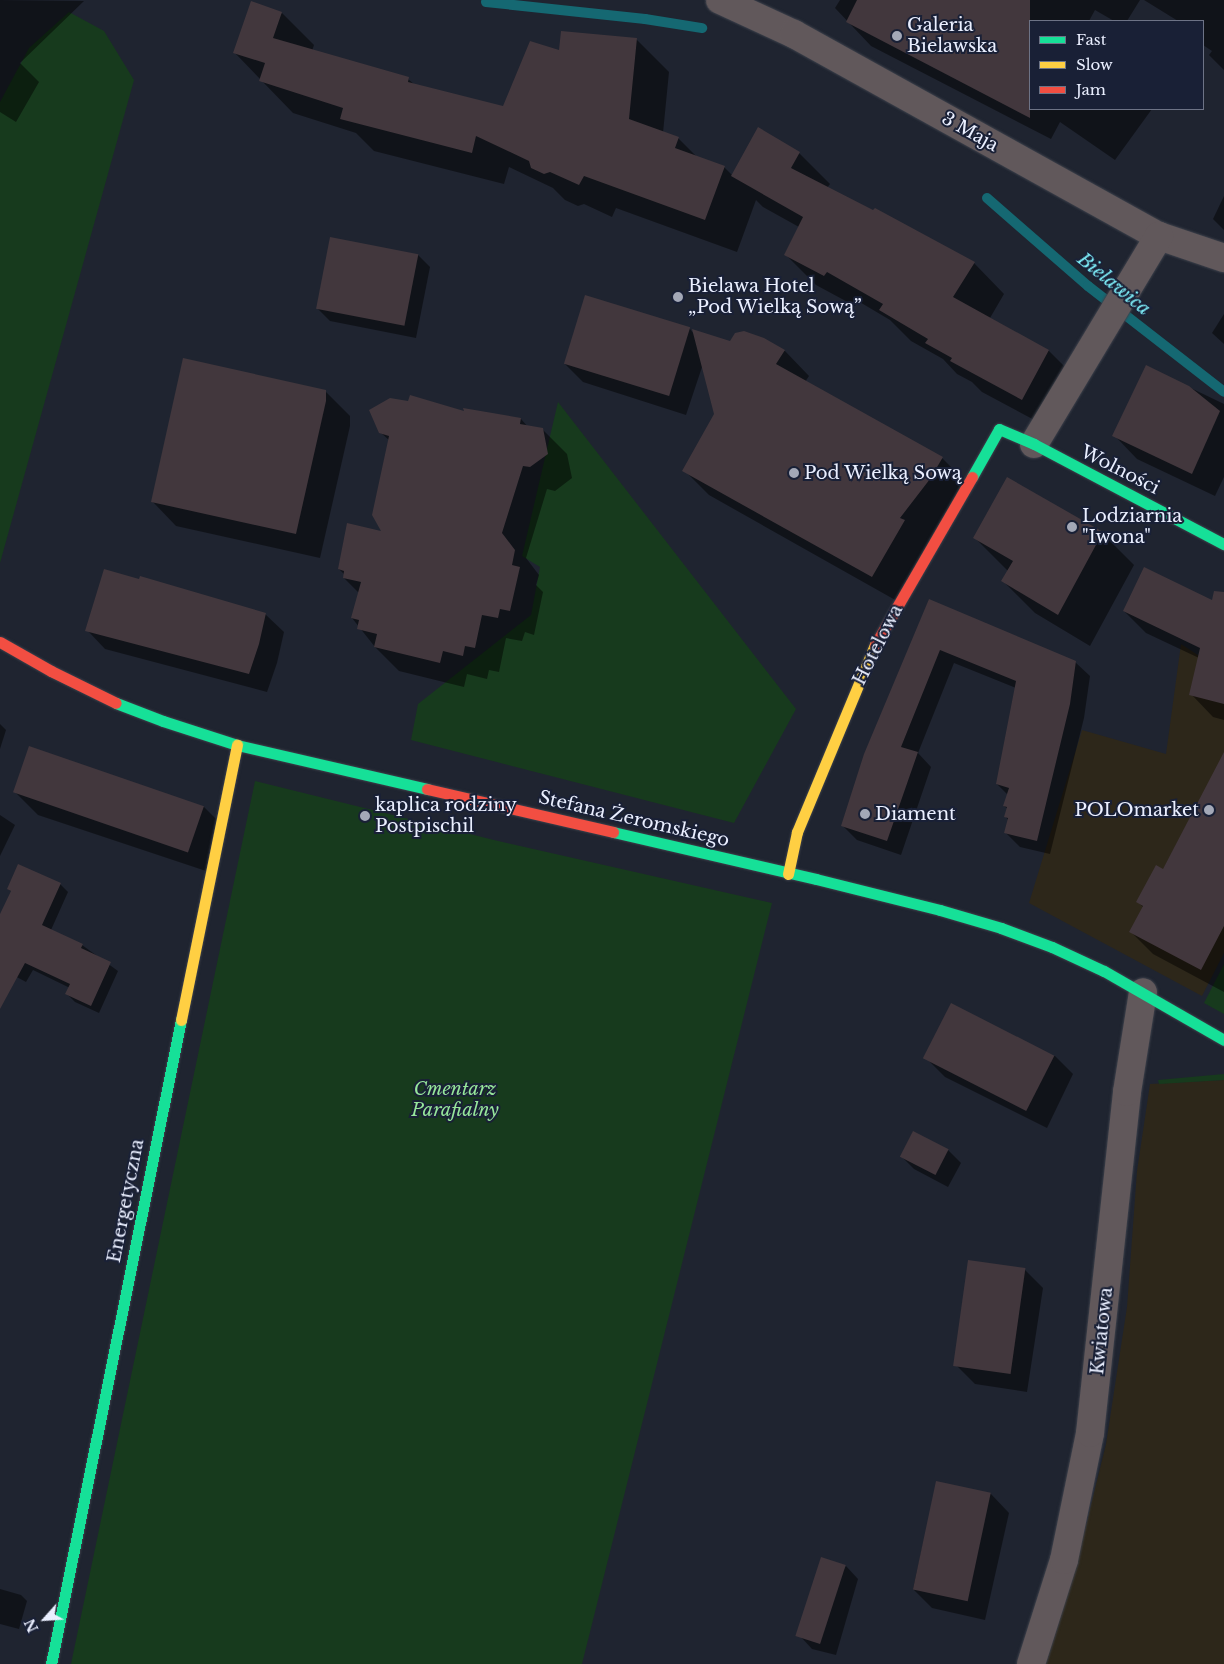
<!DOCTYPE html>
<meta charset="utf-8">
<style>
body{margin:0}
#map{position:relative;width:1224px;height:1664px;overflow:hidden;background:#1f2430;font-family:"Libre Baskerville",serif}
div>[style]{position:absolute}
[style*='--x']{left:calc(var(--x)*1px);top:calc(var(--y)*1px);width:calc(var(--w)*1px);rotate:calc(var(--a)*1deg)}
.commercial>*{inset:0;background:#2d271a}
.green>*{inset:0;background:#173a1d}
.shadow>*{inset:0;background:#0007}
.stream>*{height:10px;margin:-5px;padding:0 5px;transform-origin:5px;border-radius:5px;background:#156872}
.building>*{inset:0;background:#42373d;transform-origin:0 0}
.roads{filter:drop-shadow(0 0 1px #3d414b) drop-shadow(0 0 1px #3d414b)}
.street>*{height:28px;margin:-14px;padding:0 14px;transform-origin:14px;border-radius:14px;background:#61585b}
.fast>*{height:11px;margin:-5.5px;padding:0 5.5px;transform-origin:5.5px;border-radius:5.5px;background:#16e098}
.slow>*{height:11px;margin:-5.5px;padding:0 5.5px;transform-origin:5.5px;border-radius:5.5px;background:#ffcf43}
.jam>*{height:11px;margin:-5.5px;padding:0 5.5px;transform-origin:5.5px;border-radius:5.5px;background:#f24e42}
.dots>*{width:14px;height:14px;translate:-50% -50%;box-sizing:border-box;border:2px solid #192036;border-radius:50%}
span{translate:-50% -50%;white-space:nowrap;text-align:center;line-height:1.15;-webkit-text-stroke:4px #192036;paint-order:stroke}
.poi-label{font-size:18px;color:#eaefff}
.left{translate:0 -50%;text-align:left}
.right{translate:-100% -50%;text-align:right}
.street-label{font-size:18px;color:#eaefff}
.park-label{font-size:18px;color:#96e69b;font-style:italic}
.water-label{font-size:19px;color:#7ff0fb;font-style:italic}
.legend{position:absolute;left:1029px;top:20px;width:175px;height:90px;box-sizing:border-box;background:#192036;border:1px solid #6d7386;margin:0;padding:6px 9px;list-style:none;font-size:15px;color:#eaefff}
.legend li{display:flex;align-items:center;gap:10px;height:25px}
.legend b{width:25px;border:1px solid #6d7386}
.north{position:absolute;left:20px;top:1594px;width:50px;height:50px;-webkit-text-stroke:4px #192036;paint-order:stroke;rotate:244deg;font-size:14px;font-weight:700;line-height:20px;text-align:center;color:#eaefff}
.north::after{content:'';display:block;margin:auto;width:18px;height:22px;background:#eaefff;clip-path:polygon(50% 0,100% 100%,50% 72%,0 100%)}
</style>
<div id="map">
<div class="commercial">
<div style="clip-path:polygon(1181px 644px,1224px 672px,1224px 953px,1202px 996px,1029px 903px,1082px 730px,1166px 754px)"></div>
<div style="clip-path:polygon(1224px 1080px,1224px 1664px,1046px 1664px,1075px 1570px,1106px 1444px,1127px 1307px,1137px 1171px,1150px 1084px)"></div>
</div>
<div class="green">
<div style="clip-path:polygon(69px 12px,104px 31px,134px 80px,0 563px,0 102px,29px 48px)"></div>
<div style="clip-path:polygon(558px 402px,796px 709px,734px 823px,411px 740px,418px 704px,531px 615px,540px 567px,522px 556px)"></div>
<div style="clip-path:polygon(255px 781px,494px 840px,772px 903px,582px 1664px,71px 1664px)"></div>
<div style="clip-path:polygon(1224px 964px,1224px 1014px,1204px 1003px)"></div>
<div style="clip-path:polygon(1224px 1074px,1224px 1080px,1159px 1084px,1158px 1080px)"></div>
</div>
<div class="shadow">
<div style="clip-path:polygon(0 0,84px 1px,20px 63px,39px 82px,16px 122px,0 112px)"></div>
<div style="clip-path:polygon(840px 0,1140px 0,1127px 21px,1114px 21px,1095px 10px,1089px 21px,1030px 21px,1030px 109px,1152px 109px,1115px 160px,1060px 122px,1051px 139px,871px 46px,835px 8px)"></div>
<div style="clip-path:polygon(1144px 0,1224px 0,1224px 70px,1209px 55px,1212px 51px,1203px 45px,1203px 21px,1178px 21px)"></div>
<div style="clip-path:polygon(282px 13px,314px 45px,312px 51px,408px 79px,415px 85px,504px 107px,561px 52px,636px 39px,669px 72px,663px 133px,678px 138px,698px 158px,724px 167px,733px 176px,799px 153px,830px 184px,827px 188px,974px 263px,1004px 294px,990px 318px,1049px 351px,1079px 381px,1053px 430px,982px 392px,972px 382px,957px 374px,943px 359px,911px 341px,890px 320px,858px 301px,855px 306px,816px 285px,785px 254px,799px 227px,763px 207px,756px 200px,737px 252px,616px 208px,612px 217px,584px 204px,578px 206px,565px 200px,553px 188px,509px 167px,504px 184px,374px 151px,356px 133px,293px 113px,234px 52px)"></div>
<div style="clip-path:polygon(1224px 196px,1224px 230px,1213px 219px)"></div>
<div style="clip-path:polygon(418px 255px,430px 267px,416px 338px,330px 321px,318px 309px)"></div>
<div style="clip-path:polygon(1224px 314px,1224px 344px,1212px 333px)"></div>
<div style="clip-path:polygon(690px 329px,695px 335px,731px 342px,744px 332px,785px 351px,809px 376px,805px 382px,942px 458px,967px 483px,897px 601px,709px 495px,684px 470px,716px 414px,703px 364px,686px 415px,583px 382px,565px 364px)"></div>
<div style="clip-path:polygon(1147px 367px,1224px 404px,1224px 477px,1215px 496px,1137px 459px,1114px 435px)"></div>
<div style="clip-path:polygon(325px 391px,350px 416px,350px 426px,320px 558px,176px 526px,152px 501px)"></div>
<div style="clip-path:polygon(467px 413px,521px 419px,528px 427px,542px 429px,567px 454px,572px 478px,555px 491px,547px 489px,526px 558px,539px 575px,536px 585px,543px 592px,534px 635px,525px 632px,522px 641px,506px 638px,499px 672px,489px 670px,487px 679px,467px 674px,464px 687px,399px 671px,375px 647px,352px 618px,359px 593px,344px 578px,345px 575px,339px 569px,383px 533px,390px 441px,380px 432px)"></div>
<div style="clip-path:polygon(1102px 533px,1134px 565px,1090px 646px,1035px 613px,1003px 581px,1008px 571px,975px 538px)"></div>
<div style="clip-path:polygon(140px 580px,265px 614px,284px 632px,277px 663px,267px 692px,105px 649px,87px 630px)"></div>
<div style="clip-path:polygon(1224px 594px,1224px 720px,1213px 717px,1191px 694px,1199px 658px,1146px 633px,1124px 611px,1221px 605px)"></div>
<div style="clip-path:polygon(929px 600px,1075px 662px,1090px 676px,1084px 718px,1050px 854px,1020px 847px,1006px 833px,1008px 820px,1006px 817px,1008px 809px,1004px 806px,1008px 795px,997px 784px,1016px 688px,954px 663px,918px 753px,931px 767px,901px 855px,857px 840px,843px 826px)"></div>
<div style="clip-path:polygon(0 724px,6px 730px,0 749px)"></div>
<div style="clip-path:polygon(1224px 754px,1224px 992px,1153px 954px,1131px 932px,1144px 908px,1138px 902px,1163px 870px)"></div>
<div style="clip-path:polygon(15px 792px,204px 807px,227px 830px,212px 873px,38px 815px)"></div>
<div style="clip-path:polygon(0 815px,15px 825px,0 856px)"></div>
<div style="clip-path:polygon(60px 884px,68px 892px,51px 930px,82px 945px,118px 971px,99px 1013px,75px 1002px,67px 994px,70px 988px,33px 970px,26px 982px,0 968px,0 946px,12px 892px,8px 889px)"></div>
<div style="clip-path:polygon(1055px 1056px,1073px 1074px,1047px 1128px,945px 1077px,926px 1058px)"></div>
<div style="clip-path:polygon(913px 1132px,948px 1150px,961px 1163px,948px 1187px,914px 1169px,901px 1156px)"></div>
<div style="clip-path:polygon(1024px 1269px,1043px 1288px,1027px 1392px,975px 1384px,956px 1365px)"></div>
<div style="clip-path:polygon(937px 1482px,991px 1494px,1009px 1513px,985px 1620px,932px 1608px,913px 1589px)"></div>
<div style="clip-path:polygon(846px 1566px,858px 1579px,836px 1655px,812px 1649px,800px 1636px)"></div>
<div style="clip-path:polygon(0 1589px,21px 1595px,27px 1601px,19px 1629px,0 1624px)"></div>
</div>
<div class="stream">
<div style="--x:486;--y:2;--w:160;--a:6.1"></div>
<div style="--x:645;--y:19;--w:58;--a:9"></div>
<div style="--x:987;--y:198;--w:134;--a:41.1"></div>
<div style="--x:1088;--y:286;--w:172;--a:37.9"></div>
</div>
<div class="building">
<div style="clip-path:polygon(857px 0,1030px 0,1030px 118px,846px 22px)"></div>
<div style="clip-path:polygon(251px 1px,282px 12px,273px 38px,409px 77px,408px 82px,503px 106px,530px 41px,559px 50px,561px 31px,637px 38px,629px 119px,679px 137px,675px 148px,725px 166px,705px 220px,584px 176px,579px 185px,550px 172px,544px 174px,531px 168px,529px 161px,476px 136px,472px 153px,340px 119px,343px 108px,259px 81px,265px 63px,233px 53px)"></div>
<div style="clip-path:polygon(758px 127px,800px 152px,791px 168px,873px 210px,875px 208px,975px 262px,953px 297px,1049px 350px,1022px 400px,950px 361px,952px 358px,925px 343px,928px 339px,879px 310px,883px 304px,827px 272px,824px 276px,784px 255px,803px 217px,731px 176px)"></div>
<div style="left:330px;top:237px;width:90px;height:73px;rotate:11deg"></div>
<div style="left:585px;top:295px;width:110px;height:72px;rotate:17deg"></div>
<div style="clip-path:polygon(692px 329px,730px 341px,735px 333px,744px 331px,764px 338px,785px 350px,776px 364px,943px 457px,930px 479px,900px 518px,905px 520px,872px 577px,682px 471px,714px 414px)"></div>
<div style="clip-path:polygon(183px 358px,326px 390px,326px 401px,296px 534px,151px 502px)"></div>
<div style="clip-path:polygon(1146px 365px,1189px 386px,1220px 411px,1192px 474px,1112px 436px)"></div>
<div style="clip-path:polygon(410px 395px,464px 411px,463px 408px,521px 418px,520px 424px,543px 428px,548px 454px,530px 467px,523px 466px,502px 533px,515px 550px,512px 565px,520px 567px,510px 611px,500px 609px,498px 618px,482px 615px,475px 648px,465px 646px,463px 656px,443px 651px,440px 663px,374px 647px,377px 634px,357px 629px,359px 620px,351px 618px,361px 582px,343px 578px,344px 571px,338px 569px,347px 523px,381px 531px,372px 515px,389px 436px,379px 433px,369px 410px,390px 398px,408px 401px)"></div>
<div style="clip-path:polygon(1007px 477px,1103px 532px,1058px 615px,1001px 581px,1013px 561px,973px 538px)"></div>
<div style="clip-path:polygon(1144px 567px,1212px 600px,1214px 591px,1224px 592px,1224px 704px,1189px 695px,1200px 648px,1123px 611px)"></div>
<div style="clip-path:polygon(104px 569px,139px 579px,140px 576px,266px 613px,259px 644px,249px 674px,85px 631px)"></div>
<div style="clip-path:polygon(929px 599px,1076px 661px,1070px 704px,1037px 841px,1004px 833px,1008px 818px,1004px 817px,1007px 807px,1003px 806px,1009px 788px,996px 784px,1016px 681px,940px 650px,901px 747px,918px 752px,887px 841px,841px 826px,864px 754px)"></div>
<div style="left:29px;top:746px;width:185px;height:49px;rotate:19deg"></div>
<div style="clip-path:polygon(1224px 752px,1224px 926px,1201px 970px,1129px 932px,1143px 906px,1136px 902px,1156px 865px,1163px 869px)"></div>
<div style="clip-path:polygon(18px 864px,61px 883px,42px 925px,83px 944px,81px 948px,111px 962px,91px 1006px,65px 994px,70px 984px,25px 963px,0 1009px,0 914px,11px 891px,7px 889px)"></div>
<div style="left:951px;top:1003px;width:116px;height:62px;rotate:27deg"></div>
<div style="left:913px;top:1131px;width:40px;height:29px;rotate:27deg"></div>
<div style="left:968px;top:1260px;width:58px;height:107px;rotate:8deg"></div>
<div style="left:936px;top:1481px;width:56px;height:111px;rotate:12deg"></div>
<div style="left:821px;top:1557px;width:26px;height:83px;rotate:18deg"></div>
</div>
<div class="roads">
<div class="street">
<div style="--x:720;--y:0;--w:81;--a:24.7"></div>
<div style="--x:794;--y:34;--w:417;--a:29"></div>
<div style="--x:1159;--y:236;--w:69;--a:18.7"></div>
<div style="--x:1034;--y:444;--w:243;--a:-59"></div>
<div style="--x:1031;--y:1664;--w:109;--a:-72.4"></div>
<div style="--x:1064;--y:1560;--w:130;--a:-78.4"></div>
<div style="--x:1090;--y:1433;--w:343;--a:-83.8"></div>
<div style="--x:1127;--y:1092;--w:101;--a:-80.9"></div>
</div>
<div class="fast">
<div style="--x:972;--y:477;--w:55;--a:-60.6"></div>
<div style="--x:999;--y:429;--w:38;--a:23"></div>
<div style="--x:1034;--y:444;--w:215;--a:27.8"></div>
<div style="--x:116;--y:703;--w:50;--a:21"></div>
<div style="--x:163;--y:721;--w:78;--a:18"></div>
<div style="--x:237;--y:745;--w:195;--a:13"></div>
<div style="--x:613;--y:832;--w:208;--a:13"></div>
<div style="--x:816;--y:879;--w:128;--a:14"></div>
<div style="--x:940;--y:910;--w:64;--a:16.4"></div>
<div style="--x:1001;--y:928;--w:54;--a:20.4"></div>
<div style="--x:1052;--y:947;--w:57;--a:24.8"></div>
<div style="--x:1104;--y:971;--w:138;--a:29.9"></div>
<div style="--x:51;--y:1664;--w:657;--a:-78.59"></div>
</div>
<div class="slow">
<div style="--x:788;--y:874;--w:43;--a:-77.9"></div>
<div style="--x:797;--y:832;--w:203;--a:-67.4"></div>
<div style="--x:181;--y:1020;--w:281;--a:-78.5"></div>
</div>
<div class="jam">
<div style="--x:0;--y:642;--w:59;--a:29.6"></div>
<div style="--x:51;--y:671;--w:72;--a:26.2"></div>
<div style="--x:875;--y:645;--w:194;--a:-60"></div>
<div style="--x:427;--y:789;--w:191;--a:13"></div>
</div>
</div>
<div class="dots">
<div style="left:897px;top:36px;background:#a3a8b7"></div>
<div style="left:678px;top:297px;background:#a3a8b7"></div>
<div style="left:794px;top:473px;background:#a3a8b7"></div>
<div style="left:1072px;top:527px;background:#a3a8b7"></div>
<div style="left:1209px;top:810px;background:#a3a8b7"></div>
<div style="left:865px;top:814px;background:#a3a8b7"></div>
<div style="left:365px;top:816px;background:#a3a8b7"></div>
</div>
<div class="poi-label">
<span class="left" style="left:907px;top:36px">Galeria<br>Bielawska</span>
<span class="left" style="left:688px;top:297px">Bielawa Hotel<br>„Pod Wielką Sową”</span>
<span class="left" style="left:804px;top:473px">Pod Wielką Sową</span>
<span class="left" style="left:1082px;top:527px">Lodziarnia<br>"Iwona"</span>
<span class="left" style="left:375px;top:816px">kaplica rodziny<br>Postpischil</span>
<span class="right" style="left:1199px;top:810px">POLOmarket</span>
<span class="left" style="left:875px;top:814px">Diament</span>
</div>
<div class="street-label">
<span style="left:970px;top:132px;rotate:29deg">3 Maja</span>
<span style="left:1120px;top:470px;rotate:27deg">Wolności</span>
<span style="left:878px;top:645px;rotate:-63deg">Hotelowa</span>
<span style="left:634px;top:819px;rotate:13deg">Stefana Żeromskiego</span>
<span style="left:126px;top:1201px;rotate:-79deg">Energetyczna</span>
<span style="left:1102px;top:1331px;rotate:-84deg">Kwiatowa</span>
</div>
<div class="park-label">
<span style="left:455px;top:1100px">Cmentarz<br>Parafialny</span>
</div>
<div class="water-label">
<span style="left:1114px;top:284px;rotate:39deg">Bielawica</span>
</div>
<ul class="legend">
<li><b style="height:6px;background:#16e098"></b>Fast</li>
<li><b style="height:6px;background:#ffcf43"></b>Slow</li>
<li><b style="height:6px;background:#f24e42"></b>Jam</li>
</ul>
<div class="north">N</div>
</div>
